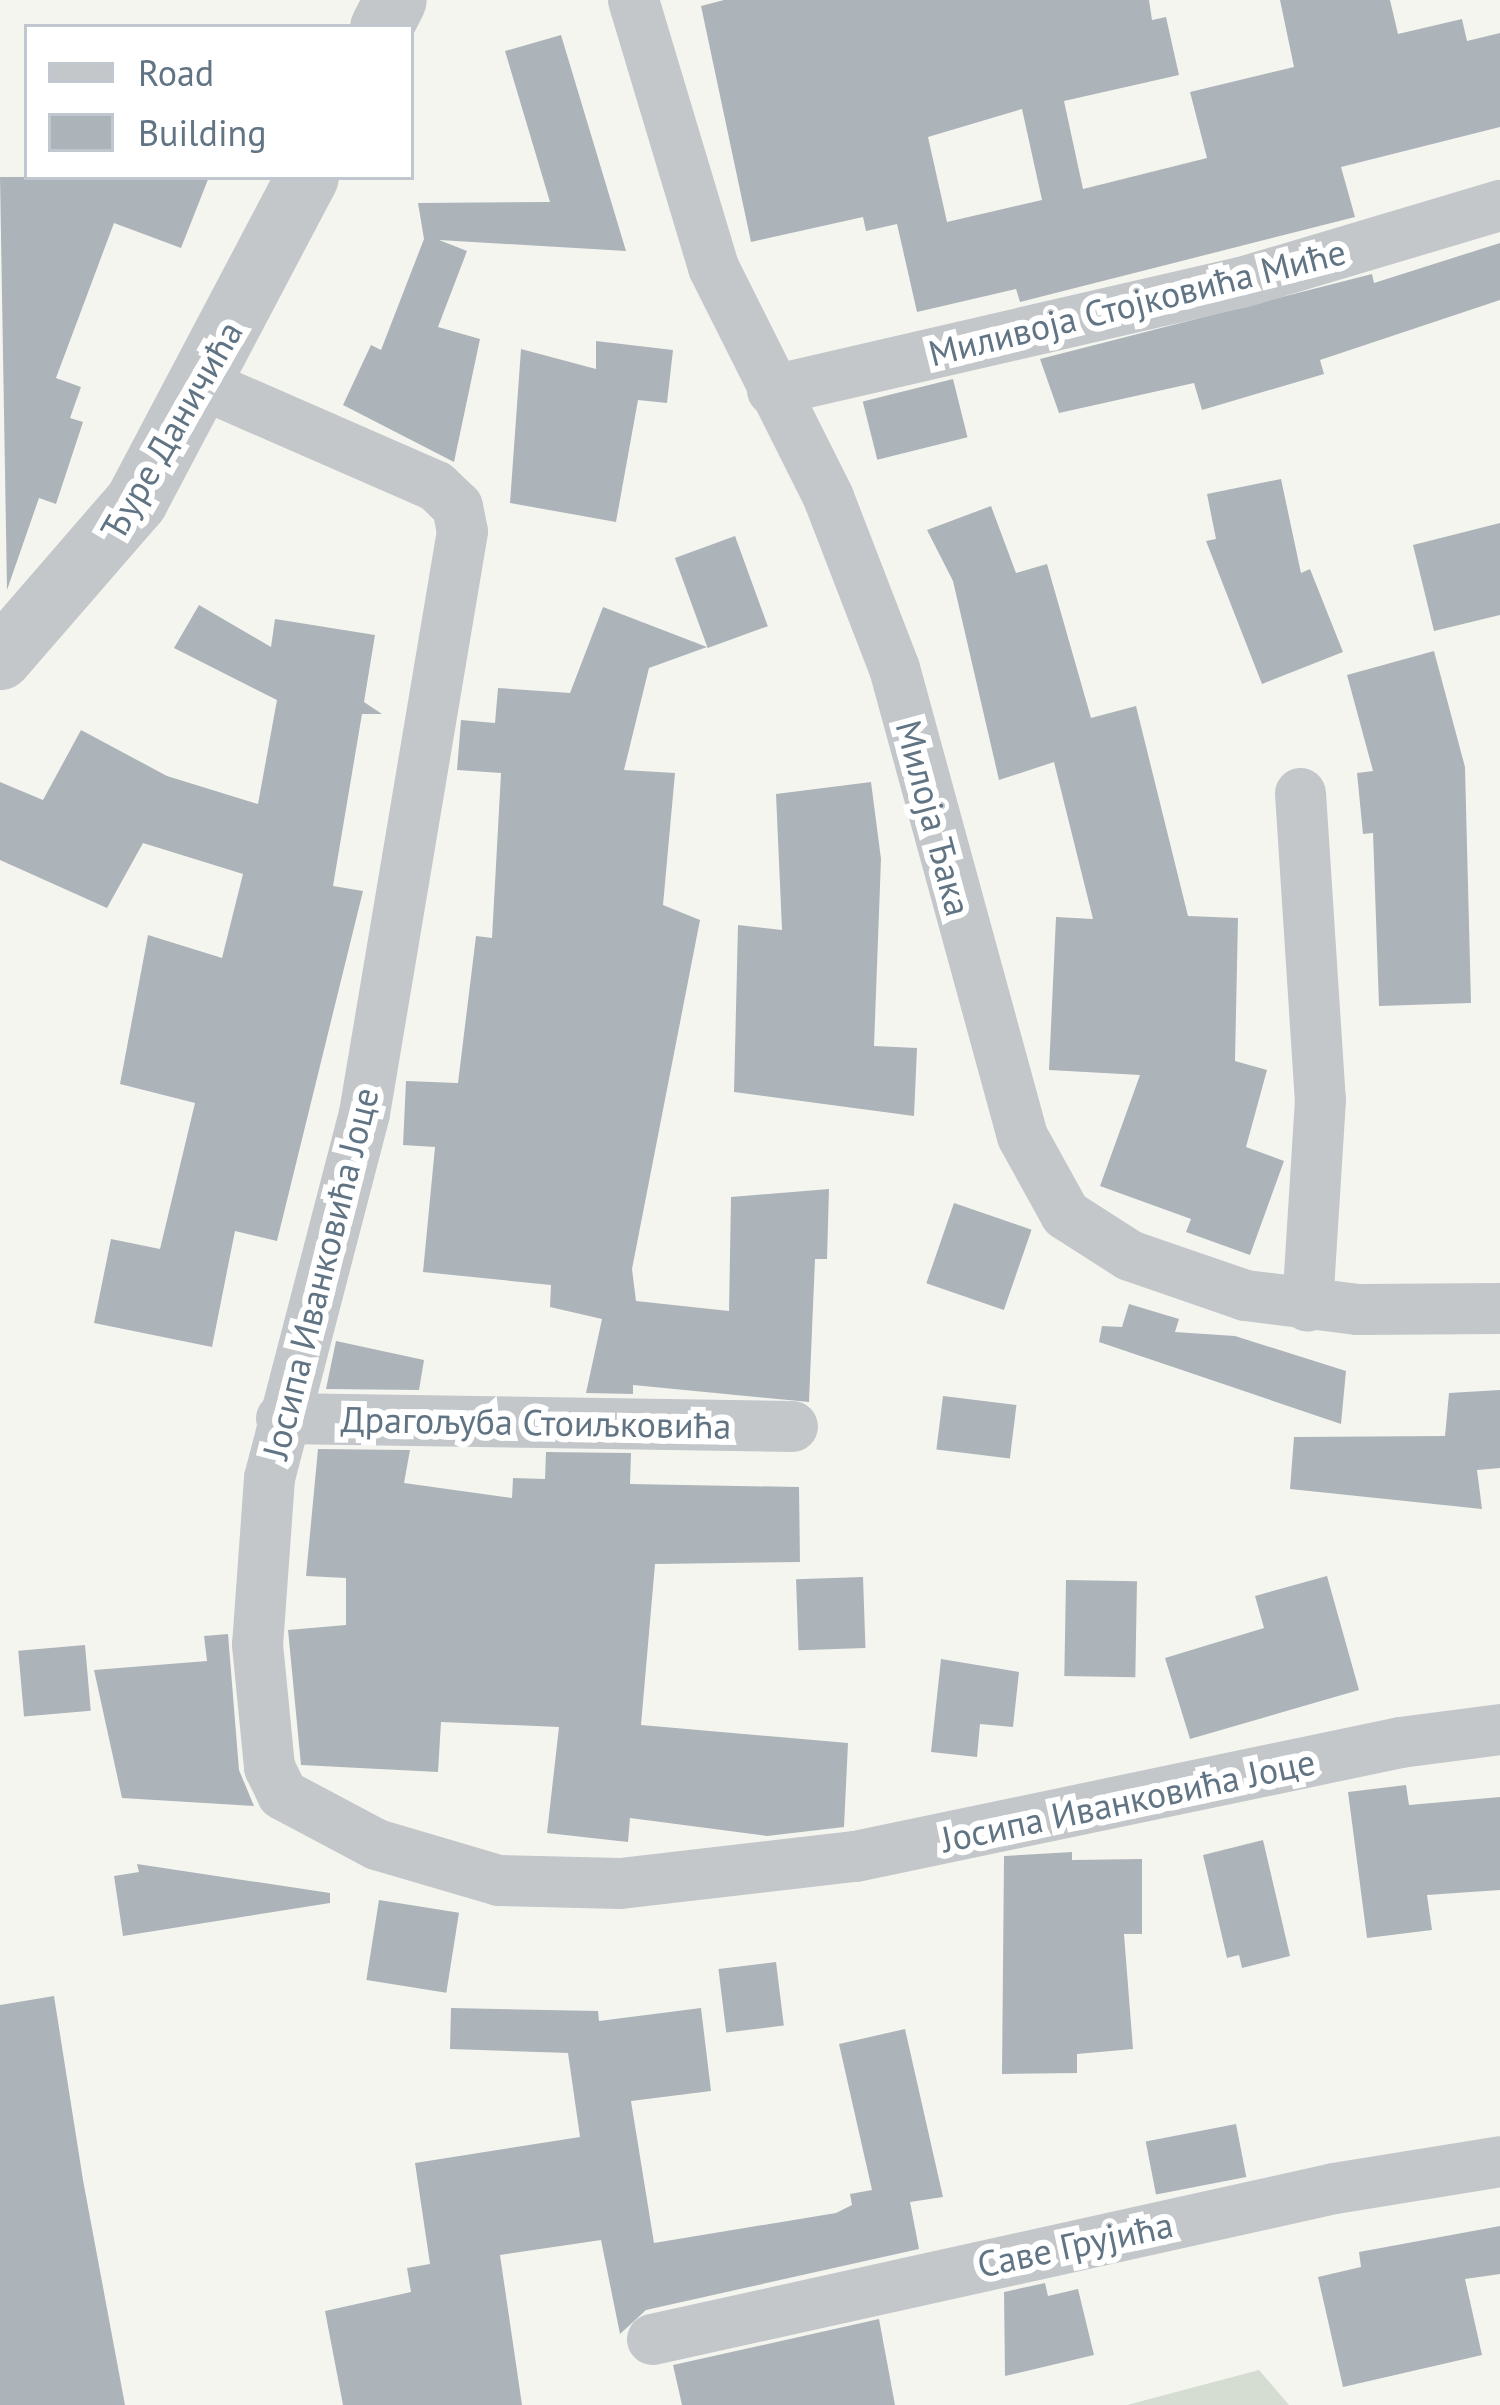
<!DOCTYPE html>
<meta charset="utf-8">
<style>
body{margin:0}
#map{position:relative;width:1500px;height:2405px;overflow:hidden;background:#f5f5f0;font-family:"PT Sans",sans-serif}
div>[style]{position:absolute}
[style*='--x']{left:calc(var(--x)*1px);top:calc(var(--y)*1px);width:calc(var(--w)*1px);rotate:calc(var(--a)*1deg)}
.green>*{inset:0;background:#d5dcd1}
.building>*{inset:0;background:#acb4b9;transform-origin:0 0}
.minor>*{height:51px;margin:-25.5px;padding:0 25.5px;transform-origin:25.5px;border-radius:25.5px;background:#c3c7ca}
.tertiary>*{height:63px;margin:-31.5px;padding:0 31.5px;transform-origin:31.5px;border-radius:31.5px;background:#c3c7ca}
span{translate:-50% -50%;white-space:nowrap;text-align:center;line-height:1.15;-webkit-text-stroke:12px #fff;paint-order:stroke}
.street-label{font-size:36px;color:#617484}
.legend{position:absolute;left:24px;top:24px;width:390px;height:156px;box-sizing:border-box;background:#fff;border:3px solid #c0c7ce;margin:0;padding:15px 21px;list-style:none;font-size:36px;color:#617484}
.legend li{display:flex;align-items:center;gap:24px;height:60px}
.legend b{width:60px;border:3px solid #c0c7ce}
</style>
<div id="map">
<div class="green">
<div style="clip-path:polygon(1259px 2370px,1289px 2405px,1127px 2405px)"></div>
</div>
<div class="building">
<div style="clip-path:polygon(evenodd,724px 0,1149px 0,1152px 20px,1166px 17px,1179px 75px,1064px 101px,1083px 189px,1207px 158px,1190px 92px,1294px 67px,1280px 0,1390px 0,1398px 34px,1462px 19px,1467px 41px,1500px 33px,1500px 127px,1341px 167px,1355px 217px,1020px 302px,1016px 289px,917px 312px,897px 224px,866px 231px,863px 217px,751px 242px,701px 6px,724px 0,1022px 109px,1042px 200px,947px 222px,928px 137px,1022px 109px)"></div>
<div style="clip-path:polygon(561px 35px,626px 251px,439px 240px,467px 251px,438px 327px,480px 339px,454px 462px,343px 405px,371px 345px,381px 350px,424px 239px,418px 203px,550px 202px,505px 51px)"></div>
<div style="clip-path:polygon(0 177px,209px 177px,181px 248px,114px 223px,56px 378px,81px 387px,70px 418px,83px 422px,56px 504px,39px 498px,7px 590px)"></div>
<div style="clip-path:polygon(1500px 243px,1500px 300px,1320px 360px,1324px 374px,1202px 410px,1194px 383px,1059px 413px,1040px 359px,1372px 274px,1374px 283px)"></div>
<div style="clip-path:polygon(596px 341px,673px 350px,667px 403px,638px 400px,616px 522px,510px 503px,521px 349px,596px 369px)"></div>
<div style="left:953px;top:379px;width:60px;height:93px;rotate:76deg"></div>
<div style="clip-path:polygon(1281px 479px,1301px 573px,1310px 569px,1343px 652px,1262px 684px,1206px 541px,1216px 539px,1207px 494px)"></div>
<div style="clip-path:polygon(991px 506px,1016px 573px,1047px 564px,1091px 718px,1136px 706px,1188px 916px,1238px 918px,1235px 1061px,1267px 1070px,1246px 1147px,1284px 1161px,1250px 1255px,1186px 1232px,1191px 1219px,1100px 1186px,1140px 1075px,1049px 1070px,1056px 917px,1093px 919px,1054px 762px,999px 780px,953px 581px,927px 530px)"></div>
<div style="clip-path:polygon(1500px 523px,1500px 615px,1434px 631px,1413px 545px)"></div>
<div style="left:735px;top:536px;width:96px;height:64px;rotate:70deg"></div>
<div style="clip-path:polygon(199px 605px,271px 647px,275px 619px,375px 635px,364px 702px,382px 714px,362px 714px,333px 886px,363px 891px,277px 1241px,235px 1231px,212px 1347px,94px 1323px,111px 1239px,160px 1249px,195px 1103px,120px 1084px,148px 935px,222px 958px,243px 874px,143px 843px,107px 908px,0 860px,0 782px,43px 800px,81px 730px,167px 776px,258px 804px,277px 700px,174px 648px)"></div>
<div style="clip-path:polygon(603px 607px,707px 647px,649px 668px,624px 770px,675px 773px,663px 905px,700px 920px,632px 1269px,636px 1301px,729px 1311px,731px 1197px,829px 1189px,827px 1259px,815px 1259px,809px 1402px,633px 1385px,633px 1394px,586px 1393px,602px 1319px,550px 1307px,551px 1285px,423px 1272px,435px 1147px,403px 1145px,406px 1081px,458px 1083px,476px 936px,492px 938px,501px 773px,457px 770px,461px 720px,495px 723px,498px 688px,570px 693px)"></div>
<div style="clip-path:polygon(1434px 651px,1465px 767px,1471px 1003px,1379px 1006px,1373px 833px,1363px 834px,1357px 773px,1373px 771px,1347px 675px)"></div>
<div style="clip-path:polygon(871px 782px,881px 859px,874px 1046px,917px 1048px,914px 1116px,734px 1092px,738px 925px,782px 930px,776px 794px)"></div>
<div style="left:954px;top:1203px;width:82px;height:85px;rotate:19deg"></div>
<div style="clip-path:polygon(1129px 1304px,1179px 1319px,1175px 1332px,1235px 1336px,1346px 1371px,1341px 1424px,1099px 1342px,1102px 1326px,1122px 1327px)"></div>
<div style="clip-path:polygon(336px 1341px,424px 1360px,419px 1390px,326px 1389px)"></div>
<div style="clip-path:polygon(1500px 1390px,1500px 1468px,1477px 1470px,1482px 1509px,1290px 1489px,1294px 1437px,1445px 1436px,1449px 1393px)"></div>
<div style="left:943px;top:1396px;width:74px;height:54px;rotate:7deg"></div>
<div style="clip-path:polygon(318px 1449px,410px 1450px,404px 1483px,512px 1498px,513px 1478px,545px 1479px,546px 1452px,631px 1453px,630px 1484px,799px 1487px,800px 1562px,655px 1564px,641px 1725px,848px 1743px,844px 1827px,767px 1836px,630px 1818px,628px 1842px,547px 1833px,559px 1727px,441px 1722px,438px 1772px,301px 1765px,288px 1630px,346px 1625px,346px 1578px,306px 1576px)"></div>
<div style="clip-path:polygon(1327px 1576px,1359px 1690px,1190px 1739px,1165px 1658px,1264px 1628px,1255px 1596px)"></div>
<div style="left:863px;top:1577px;width:71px;height:67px;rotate:88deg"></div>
<div style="left:1066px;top:1580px;width:71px;height:96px;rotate:1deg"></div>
<div style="clip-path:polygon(228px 1634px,239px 1770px,254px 1806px,122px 1798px,94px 1670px,207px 1661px,204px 1636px)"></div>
<div style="left:85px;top:1645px;width:66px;height:67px;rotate:85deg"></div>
<div style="clip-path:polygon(941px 1659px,1019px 1672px,1013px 1727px,980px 1724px,977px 1757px,931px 1752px)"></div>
<div style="clip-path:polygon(1406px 1785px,1409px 1805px,1500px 1797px,1500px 1890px,1427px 1895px,1432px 1930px,1367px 1938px,1348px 1792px)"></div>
<div style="clip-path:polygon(1263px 1840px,1290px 1956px,1242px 1968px,1239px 1955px,1227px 1958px,1203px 1855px)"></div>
<div style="clip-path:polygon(1072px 1852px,1072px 1860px,1142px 1859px,1142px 1934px,1124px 1934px,1133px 2049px,1077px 2054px,1077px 2073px,1002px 2074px,1004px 1856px)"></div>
<div style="clip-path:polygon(137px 1864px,330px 1893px,330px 1903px,123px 1936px,114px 1876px,139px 1872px)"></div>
<div style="left:379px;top:1900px;width:81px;height:81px;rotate:9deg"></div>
<div style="left:776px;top:1962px;width:64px;height:58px;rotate:83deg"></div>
<div style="clip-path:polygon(54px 1996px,83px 2180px,125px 2405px,0 2405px,0 2005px)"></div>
<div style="clip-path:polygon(451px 2008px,598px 2011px,599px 2021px,701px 2008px,711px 2091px,631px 2101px,654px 2243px,836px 2213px,852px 2205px,850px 2194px,872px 2190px,839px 2044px,905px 2029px,943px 2197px,910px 2202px,919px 2249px,646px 2310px,620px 2334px,601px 2240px,500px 2255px,522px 2405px,343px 2405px,325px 2311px,411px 2292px,407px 2268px,430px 2264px,415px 2163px,580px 2137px,568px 2053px,450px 2049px)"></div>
<div style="left:1236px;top:2124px;width:54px;height:92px;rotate:79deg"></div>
<div style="clip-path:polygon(1500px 2226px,1500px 2274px,1465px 2279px,1482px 2355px,1343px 2387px,1318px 2277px,1361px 2267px,1359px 2252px)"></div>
<div style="clip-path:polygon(1045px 2283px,1048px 2296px,1078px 2289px,1094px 2355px,1005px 2376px,1004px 2292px)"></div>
<div style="clip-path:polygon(879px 2319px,895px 2405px,682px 2405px,673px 2365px)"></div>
</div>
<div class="minor">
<div style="--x:633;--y:0;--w:279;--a:73.3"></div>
<div style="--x:713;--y:267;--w:257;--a:63.4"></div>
<div style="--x:828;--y:497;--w:183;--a:68.9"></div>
<div style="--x:894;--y:668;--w:485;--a:74.7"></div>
<div style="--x:1022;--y:1136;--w:89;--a:61.1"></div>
<div style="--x:1065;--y:1214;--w:76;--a:32.6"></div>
<div style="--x:1129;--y:1255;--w:123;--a:19"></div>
<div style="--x:1245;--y:1295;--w:114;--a:7.1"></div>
<div style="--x:1358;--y:1309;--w:142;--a:-0.4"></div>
<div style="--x:205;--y:385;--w:252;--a:23.6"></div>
<div style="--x:436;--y:486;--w:29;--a:44"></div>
<div style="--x:457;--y:506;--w:25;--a:79"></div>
<div style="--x:462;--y:531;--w:590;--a:99.56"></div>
<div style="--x:364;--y:1113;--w:377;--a:104.6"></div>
<div style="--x:269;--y:1478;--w:166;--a:94.1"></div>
<div style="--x:257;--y:1644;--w:124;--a:84.4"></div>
<div style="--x:269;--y:1767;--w:30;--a:64"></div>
<div style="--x:282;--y:1794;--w:106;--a:28"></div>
<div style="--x:376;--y:1844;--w:127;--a:16.4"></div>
<div style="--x:498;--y:1880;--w:122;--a:1.4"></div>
<div style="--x:620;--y:1883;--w:237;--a:-6.6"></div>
<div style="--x:855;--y:1856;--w:557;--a:-11.81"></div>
<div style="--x:1400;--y:1742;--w:101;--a:-7.4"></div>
<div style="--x:772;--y:390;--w:481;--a:-13"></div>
<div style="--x:1241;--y:282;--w:270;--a:-16.6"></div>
<div style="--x:1300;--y:793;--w:307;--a:86.3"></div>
<div style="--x:1320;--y:1099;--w:207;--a:93.6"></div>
<div style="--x:281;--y:1418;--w:511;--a:0.9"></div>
<div style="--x:652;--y:2339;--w:699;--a:-12.48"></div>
<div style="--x:1334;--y:2188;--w:168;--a:-9.2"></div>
</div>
<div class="tertiary">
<div style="--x:381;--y:27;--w:30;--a:-63"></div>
<div style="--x:0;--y:658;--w:208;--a:-49.1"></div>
<div style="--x:136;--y:501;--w:366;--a:-62.2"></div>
</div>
<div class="street-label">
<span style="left:1137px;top:302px;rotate:-14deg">Миливоја Стојковића Миће</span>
<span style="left:171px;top:430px;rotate:-60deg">Ђуре Даничића</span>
<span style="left:934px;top:818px;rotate:75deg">Милоја Ђака</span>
<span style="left:320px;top:1273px;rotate:-76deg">Јосипа Иванковића Јоце</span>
<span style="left:536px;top:1422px;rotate:1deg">Драгољуба Стоиљковића</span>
<span style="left:1128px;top:1800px;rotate:-12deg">Јосипа Иванковића Јоце</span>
<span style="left:1075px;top:2244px;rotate:-12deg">Саве Грујића</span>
</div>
<ul class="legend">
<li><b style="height:15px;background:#c3c7ca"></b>Road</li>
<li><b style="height:33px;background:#acb4b9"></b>Building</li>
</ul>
</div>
